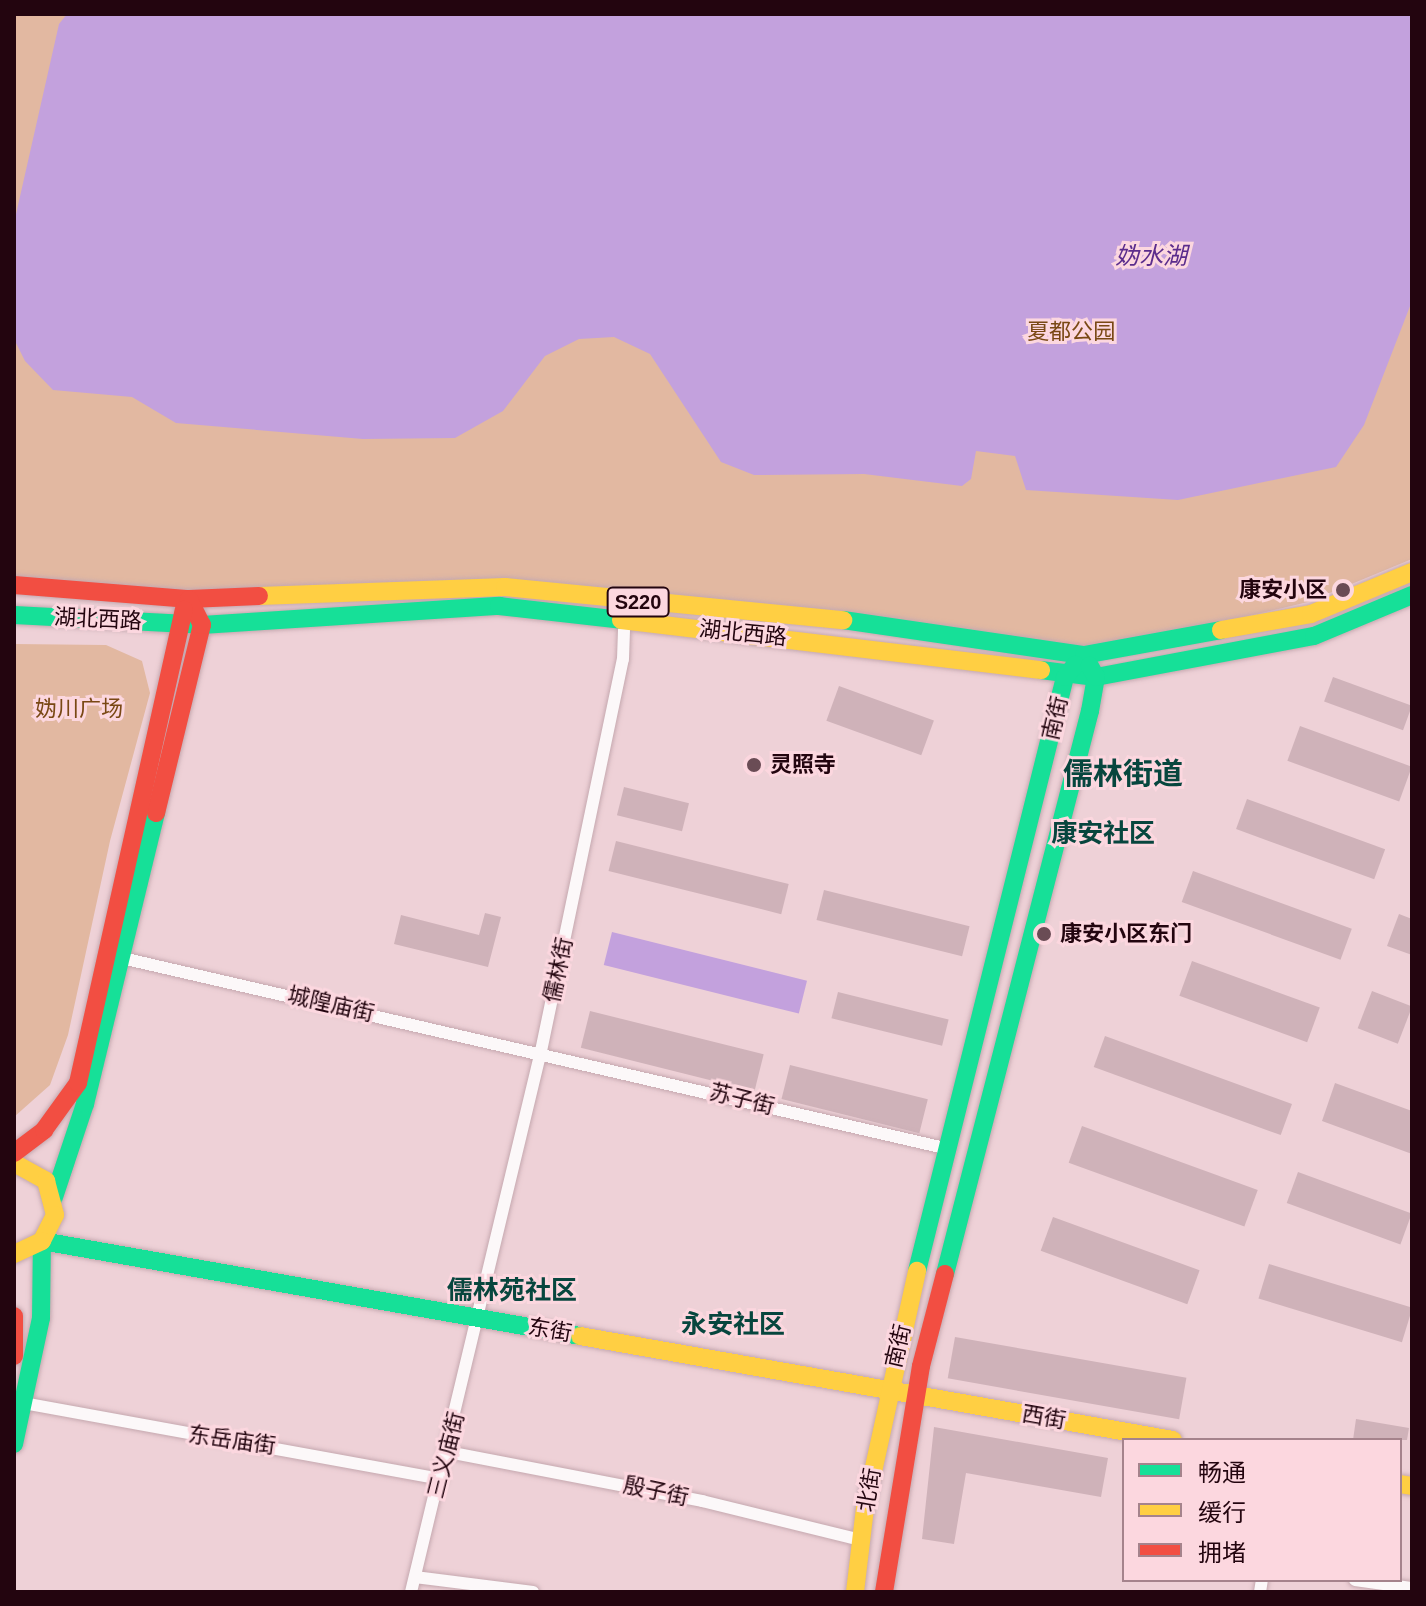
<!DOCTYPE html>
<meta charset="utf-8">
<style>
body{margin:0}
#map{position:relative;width:1426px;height:1606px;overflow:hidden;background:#eed1d7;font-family:Helvetica,"Noto Sans SC",sans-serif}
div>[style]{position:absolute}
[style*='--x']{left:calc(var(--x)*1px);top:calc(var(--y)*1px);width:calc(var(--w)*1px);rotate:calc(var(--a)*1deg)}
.green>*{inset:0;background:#e2b8a1}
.water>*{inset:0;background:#c3a1dd;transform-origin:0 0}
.building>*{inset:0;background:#cfb2b9;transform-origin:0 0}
.roads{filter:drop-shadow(0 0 2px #c5a8af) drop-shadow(0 0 2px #c5a8af)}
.street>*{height:12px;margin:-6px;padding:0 6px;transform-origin:6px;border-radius:6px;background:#fcf8f9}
.fast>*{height:18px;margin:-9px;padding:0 9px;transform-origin:9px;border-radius:9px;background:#16e098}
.slow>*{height:18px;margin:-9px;padding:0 9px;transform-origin:9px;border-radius:9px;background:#ffcf43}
.jam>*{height:18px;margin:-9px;padding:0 9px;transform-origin:9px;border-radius:9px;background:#f24e42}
.dots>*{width:22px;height:22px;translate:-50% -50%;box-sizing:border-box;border:4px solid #fcd7df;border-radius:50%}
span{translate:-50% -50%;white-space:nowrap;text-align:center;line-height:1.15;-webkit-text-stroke:6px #fcd7df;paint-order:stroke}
.shield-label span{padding:2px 6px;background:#fcd7df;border:2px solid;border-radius:6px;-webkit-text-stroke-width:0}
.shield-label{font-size:20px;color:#23050f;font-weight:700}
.park-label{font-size:22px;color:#794814}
.poi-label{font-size:22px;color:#23050f;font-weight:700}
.right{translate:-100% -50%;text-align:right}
.left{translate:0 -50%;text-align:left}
.street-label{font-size:22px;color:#23050f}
.water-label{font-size:24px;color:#5b2c8c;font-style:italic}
.quarter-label{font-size:26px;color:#07463e;font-weight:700}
.district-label{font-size:30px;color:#07463e;font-weight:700}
.frame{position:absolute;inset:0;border:16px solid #23050f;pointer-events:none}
.legend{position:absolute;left:1122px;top:1438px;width:280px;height:144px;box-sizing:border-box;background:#fcd7df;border:2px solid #a5838c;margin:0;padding:10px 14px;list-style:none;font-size:24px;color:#23050f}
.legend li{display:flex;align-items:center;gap:16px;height:40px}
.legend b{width:40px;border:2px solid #a5838c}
</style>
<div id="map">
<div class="green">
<div style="clip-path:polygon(14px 14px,1412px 14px,1412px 559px,1308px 602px,1084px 655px,505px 587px,189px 599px,14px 585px)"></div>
<div style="clip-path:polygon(14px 644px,106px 645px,142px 661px,150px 693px,110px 841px,68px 1035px,50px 1085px,14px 1117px)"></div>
</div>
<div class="water">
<div style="clip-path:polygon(67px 14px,1412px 14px,1412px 301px,1364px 425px,1336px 467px,1178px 500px,1026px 490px,1015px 456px,976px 451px,971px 479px,962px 486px,864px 474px,754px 475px,721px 462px,650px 354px,614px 337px,579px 339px,545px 356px,503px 411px,455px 438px,363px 439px,176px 423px,132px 397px,53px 390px,25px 361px,14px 339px,14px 223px,59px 24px)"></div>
<div style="left:612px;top:932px;width:201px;height:34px;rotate:14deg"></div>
</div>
<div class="building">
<div style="left:1333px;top:677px;width:84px;height:26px;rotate:20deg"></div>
<div style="left:839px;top:686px;width:101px;height:37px;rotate:20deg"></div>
<div style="left:1300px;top:726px;width:119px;height:37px;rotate:20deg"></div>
<div style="left:624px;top:787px;width:67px;height:29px;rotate:14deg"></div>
<div style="left:1247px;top:799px;width:147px;height:32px;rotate:20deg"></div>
<div style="left:616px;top:841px;width:178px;height:31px;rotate:14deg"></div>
<div style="left:1193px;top:871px;width:169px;height:33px;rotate:20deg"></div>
<div style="left:824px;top:890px;width:150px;height:31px;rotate:14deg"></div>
<div style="clip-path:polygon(485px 913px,501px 917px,488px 967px,394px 944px,401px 915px,479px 935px)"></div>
<div style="clip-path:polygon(1399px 914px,1412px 919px,1412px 955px,1387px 946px)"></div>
<div style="left:1192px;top:961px;width:136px;height:37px;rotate:20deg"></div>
<div style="left:1372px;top:991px;width:43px;height:40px;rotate:21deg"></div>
<div style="left:838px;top:992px;width:114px;height:27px;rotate:14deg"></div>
<div style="left:590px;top:1011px;width:179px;height:38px;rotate:14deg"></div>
<div style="left:1105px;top:1036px;width:199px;height:33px;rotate:20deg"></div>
<div style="left:790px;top:1065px;width:142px;height:35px;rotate:14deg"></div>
<div style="clip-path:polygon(1335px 1083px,1412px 1111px,1412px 1154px,1322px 1121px)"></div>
<div style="left:1082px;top:1126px;width:187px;height:39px;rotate:20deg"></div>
<div style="left:1298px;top:1172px;width:121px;height:33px;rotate:20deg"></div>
<div style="left:1053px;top:1217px;width:156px;height:36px;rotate:20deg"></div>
<div style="left:1269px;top:1264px;width:150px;height:36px;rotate:17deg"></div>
<div style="left:955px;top:1337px;width:235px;height:42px;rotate:10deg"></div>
<div style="clip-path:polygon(1356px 1419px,1409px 1428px,1407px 1440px,1353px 1440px)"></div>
<div style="clip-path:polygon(934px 1427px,1108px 1458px,1101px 1497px,966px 1473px,954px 1544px,922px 1539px)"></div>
</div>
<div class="roads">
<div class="street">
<div style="--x:122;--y:958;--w:844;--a:13.01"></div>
<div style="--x:23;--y:1403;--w:425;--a:10.3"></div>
<div style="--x:448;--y:1452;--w:259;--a:10.9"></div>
<div style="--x:702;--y:1501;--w:164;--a:13.8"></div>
<div style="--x:415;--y:1577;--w:119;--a:7.2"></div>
<div style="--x:1355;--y:1580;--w:58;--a:8"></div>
<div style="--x:411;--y:1592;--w:556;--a:-76.49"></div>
<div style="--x:541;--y:1051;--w:400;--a:-78.2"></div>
<div style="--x:623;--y:659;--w:58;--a:-88"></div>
<div style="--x:1260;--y:1592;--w:12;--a:-81"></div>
</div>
<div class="fast">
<div style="--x:14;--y:615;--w:188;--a:3"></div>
<div style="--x:202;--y:625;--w:298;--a:-3.7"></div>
<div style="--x:499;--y:606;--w:123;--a:6.5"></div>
<div style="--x:843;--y:620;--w:244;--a:8.3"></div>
<div style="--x:1084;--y:655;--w:139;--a:-10.3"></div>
<div style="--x:1041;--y:670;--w:55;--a:7.3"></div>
<div style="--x:1096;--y:677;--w:222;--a:-10.7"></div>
<div style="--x:1314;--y:636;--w:106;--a:-22.7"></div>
<div style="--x:54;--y:1197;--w:98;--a:-71.6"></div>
<div style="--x:85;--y:1104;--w:300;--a:-76.3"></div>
<div style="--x:917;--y:1271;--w:612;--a:-76.01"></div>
<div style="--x:1065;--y:677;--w:16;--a:-50"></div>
<div style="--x:945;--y:1274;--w:581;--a:-75.56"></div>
<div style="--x:1090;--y:711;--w:35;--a:-80"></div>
<div style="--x:1096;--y:677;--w:13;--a:-119"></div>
<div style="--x:14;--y:1444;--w:129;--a:-77.9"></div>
<div style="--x:41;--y:1318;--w:77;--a:-89.3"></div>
<div style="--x:42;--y:1241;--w:546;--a:10.01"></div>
</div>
<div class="slow">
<div style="--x:259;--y:596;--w:246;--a:-2.1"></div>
<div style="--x:505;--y:587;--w:340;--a:5.6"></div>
<div style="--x:621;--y:620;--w:423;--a:6.8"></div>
<div style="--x:1221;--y:630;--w:91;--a:-10.1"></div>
<div style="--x:1311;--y:614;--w:109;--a:-22.6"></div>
<div style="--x:14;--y:1163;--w:37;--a:29"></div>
<div style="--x:46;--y:1181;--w:35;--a:75"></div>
<div style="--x:55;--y:1215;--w:29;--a:117"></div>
<div style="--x:42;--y:1241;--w:31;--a:155"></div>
<div style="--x:580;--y:1336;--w:602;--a:9.95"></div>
<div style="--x:1400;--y:1484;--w:12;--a:9"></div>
<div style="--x:855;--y:1592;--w:85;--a:-83.2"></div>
<div style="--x:865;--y:1508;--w:243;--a:-77.6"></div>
</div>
<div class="jam">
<div style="--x:14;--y:585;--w:176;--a:4.6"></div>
<div style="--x:189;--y:599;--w:70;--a:-2.5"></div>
<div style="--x:156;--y:813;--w:194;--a:-76.3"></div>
<div style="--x:202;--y:625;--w:29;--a:-117"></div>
<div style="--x:14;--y:1153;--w:38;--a:-37"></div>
<div style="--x:44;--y:1130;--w:58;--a:-54.1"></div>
<div style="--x:78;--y:1083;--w:485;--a:-77.4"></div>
<div style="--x:14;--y:1316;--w:40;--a:90"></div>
<div style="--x:884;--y:1592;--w:229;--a:-80.7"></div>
<div style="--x:921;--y:1366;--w:95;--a:-75.4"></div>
</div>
</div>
<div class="dots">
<div style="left:1343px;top:590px;background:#6a4c55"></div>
<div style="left:754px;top:765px;background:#6a4c55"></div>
<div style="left:1044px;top:934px;background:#6a4c55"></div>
</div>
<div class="shield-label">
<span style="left:638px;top:602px">S220</span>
</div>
<div class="park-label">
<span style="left:1071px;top:332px">夏都公园</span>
<span style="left:79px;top:709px">妫川广场</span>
</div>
<div class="poi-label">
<span class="right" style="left:1327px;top:590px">康安小区</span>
<span class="left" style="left:770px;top:765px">灵照寺</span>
<span class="left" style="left:1060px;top:934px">康安小区东门</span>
</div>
<div class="street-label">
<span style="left:98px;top:619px;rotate:3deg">湖北西路</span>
<span style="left:743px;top:633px;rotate:6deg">湖北西路</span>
<span style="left:1055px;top:718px;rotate:-77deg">南街</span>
<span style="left:558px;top:970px;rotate:-78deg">儒林街</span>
<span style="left:331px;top:1004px;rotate:13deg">城隍庙街</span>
<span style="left:742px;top:1099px;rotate:14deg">苏子街</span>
<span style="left:550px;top:1330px;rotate:10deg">东街</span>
<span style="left:898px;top:1346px;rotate:-77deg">南街</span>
<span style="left:1044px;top:1417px;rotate:10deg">西街</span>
<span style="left:232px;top:1440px;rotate:8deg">东岳庙街</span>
<span style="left:446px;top:1455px;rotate:-76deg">三义庙街</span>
<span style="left:869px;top:1490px;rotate:-80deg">北街</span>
<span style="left:656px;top:1491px;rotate:12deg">殷子街</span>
</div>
<div class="water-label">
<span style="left:1151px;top:256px">妫水湖</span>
</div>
<div class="quarter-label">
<span style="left:1103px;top:834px">康安社区</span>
<span style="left:512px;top:1291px">儒林苑社区</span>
<span style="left:733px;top:1325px">永安社区</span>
</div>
<div class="district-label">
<span style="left:1123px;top:774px">儒林街道</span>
</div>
<div class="frame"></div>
<ul class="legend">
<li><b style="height:10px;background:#16e098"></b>畅通</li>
<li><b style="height:10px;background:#ffcf43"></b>缓行</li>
<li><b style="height:10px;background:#f24e42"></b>拥堵</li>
</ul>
</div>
